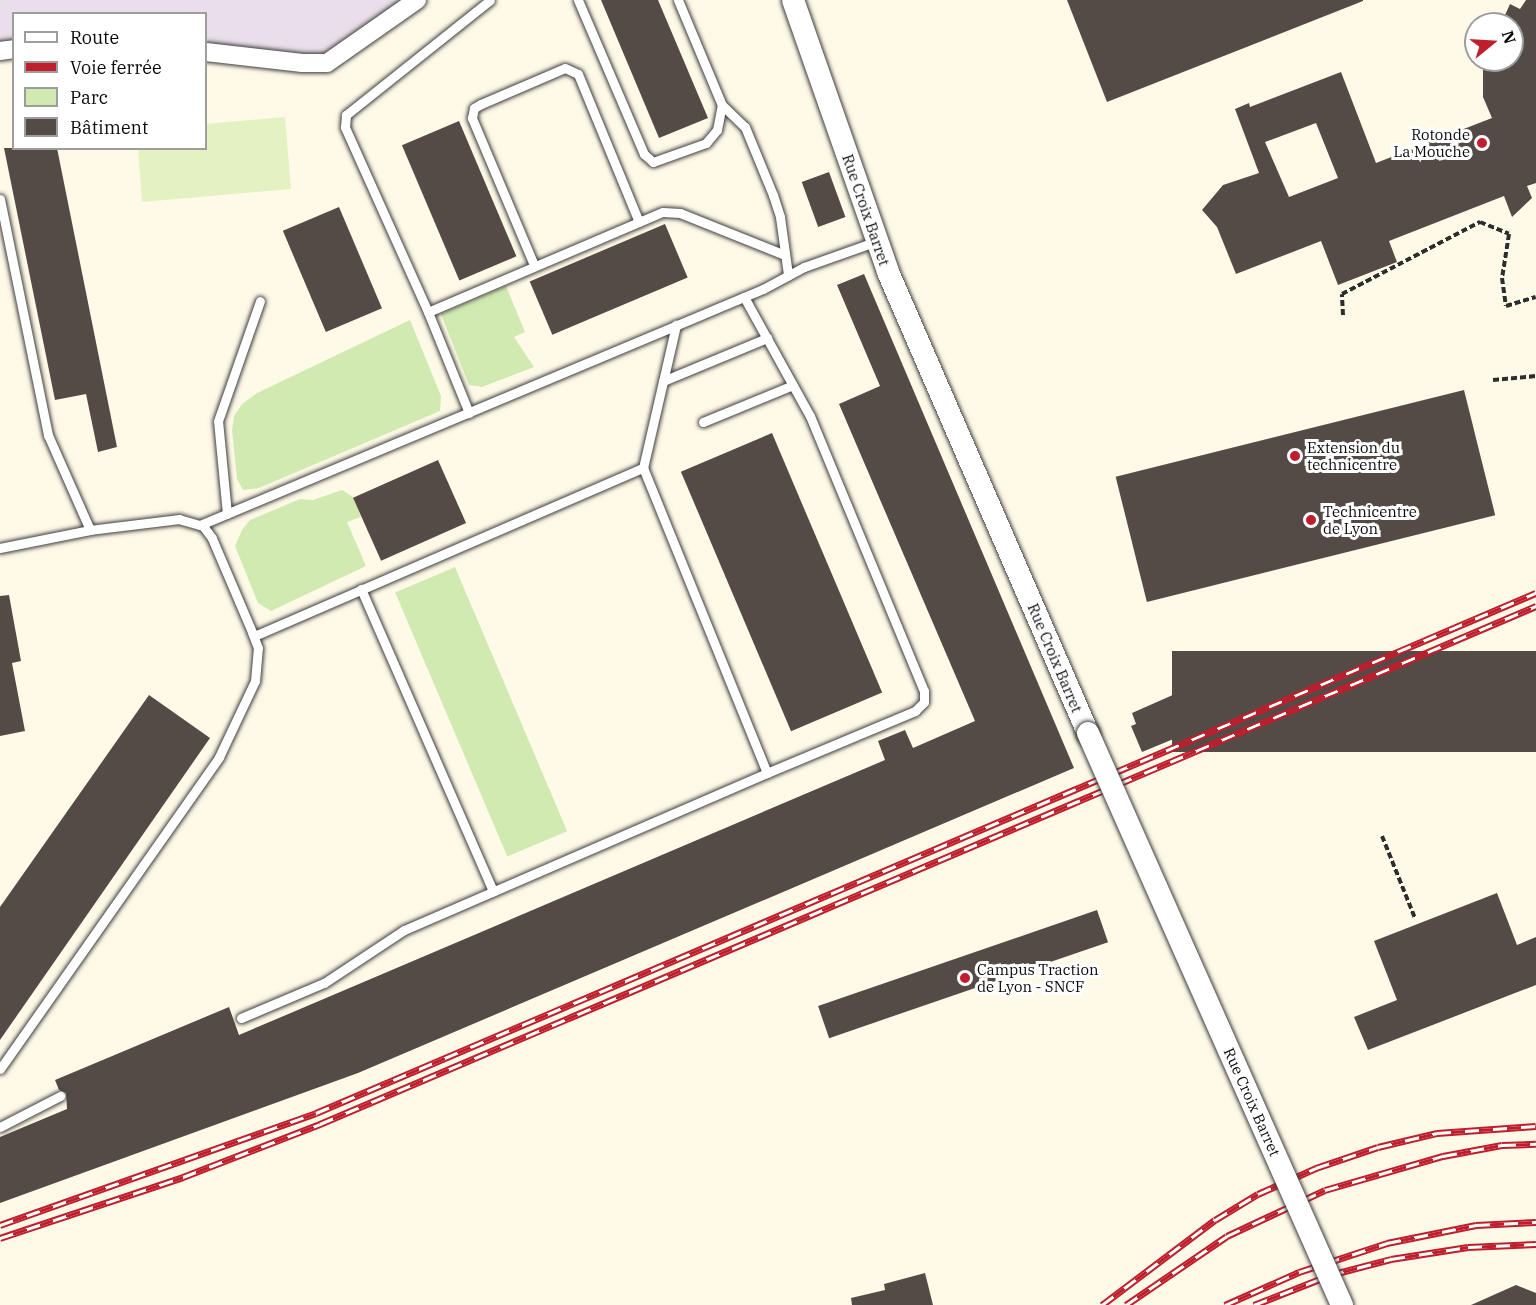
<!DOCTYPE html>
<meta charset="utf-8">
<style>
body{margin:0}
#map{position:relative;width:1536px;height:1305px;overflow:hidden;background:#fffae8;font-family:"IBM Plex Serif",serif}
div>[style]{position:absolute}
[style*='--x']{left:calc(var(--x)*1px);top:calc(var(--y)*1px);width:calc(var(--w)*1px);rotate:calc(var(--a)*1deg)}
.industrial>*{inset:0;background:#e9deea}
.green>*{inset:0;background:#d1eab1;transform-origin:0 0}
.pitch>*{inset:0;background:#e3f1c3}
.building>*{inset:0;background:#544b47;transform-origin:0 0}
.path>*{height:4px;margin-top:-2px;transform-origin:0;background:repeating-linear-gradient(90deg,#2d2d2d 0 6px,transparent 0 9px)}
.roads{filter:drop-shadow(0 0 2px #3e3e3e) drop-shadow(0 0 2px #3e3e3e)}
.service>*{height:9px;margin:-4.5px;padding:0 4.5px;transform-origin:4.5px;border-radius:4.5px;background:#fff}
.minor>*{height:18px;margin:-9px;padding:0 9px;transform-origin:9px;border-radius:9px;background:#fff}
.tertiary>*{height:22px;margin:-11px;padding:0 11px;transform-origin:11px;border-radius:11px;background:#fff}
.rail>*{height:7px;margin-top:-3.5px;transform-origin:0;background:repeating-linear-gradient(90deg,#fff 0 14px,#bf1e2c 0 28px);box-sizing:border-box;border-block:2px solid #bf1e2c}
.bridges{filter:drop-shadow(0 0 2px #3e3e3e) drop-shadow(0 0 2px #3e3e3e)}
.tertiary-bridge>*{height:22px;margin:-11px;padding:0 11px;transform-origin:11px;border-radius:11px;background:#fff}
.dots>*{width:16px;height:16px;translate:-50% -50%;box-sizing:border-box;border:3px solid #fff;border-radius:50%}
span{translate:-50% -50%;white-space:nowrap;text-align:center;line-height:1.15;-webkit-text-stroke:6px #fff;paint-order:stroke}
.poi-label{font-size:15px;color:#0b0b0b}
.right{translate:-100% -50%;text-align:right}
.left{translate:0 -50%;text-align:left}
.street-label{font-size:15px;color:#0b0b0b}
.legend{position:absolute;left:12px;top:12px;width:195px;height:138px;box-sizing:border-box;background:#fff;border:2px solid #9d9d9d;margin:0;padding:8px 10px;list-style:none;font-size:18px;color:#0b0b0b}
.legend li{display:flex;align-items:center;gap:12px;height:30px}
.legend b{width:30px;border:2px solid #9d9d9d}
.north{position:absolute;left:1464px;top:12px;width:60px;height:60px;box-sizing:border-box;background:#fff;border:2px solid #9d9d9d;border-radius:50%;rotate:72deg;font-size:16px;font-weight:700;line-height:24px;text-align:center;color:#0b0b0b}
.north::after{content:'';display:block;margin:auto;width:21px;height:27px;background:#bf1e2c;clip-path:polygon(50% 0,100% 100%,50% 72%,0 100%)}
</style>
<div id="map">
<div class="industrial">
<div style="clip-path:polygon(0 0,417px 0,327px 63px,206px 52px,206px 14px,14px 14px,13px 49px,0 51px)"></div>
</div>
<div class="green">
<div style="clip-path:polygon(506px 286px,525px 332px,514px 337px,534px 367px,482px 387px,469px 385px,441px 314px)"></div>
<div style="clip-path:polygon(410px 320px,441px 396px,440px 411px,259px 488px,243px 490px,237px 479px,232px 430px,234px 416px,242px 404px,257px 393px)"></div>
<div style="clip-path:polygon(342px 490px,353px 497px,361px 517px,347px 522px,366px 566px,271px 611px,258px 603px,235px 546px,242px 530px,250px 520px,300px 499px,313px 500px)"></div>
<div style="left:455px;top:567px;width:287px;height:65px;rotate:67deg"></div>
</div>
<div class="pitch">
<div style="clip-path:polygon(285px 117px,291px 189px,142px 202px,138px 149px,206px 148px,206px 124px)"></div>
</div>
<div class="building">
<div style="clip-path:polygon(601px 0,658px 0,708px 118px,659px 138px)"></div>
<div style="clip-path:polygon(1067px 0,1363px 0,1363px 1px,1107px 102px)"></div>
<div style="clip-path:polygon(evenodd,1526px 0,1536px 0,1536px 183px,1527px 186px,1532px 198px,1512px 217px,1504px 196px,1389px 241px,1397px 262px,1338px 285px,1321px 241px,1236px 274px,1217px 227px,1202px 210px,1223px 185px,1259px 173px,1235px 109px,1249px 103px,1250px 107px,1341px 72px,1376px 163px,1492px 118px,1483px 97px,1483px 60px,1512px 60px,1512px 24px,1501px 24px,1510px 4px,1520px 9px,1526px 0,1316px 123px,1338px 178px,1289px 197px,1265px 142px,1316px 123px)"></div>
<div style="left:459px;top:121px;width:147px;height:62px;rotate:67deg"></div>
<div style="clip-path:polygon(4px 148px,57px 148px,117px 447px,98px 452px,86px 394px,55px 400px)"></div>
<div style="left:829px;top:172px;width:48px;height:29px;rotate:70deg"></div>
<div style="left:339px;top:207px;width:110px;height:61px;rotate:67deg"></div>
<div style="left:665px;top:224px;width:58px;height:147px;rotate:67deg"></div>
<div style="clip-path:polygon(864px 274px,1074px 768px,358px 1073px,0 1203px,0 1137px,67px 1109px,66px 1093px,59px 1090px,55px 1080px,229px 1007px,239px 1035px,885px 760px,878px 741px,905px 730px,913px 748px,975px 721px,839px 404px,880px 386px,837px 285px)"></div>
<div style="left:1464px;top:390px;width:129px;height:359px;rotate:76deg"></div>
<div style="left:772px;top:433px;width:282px;height:99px;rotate:67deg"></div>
<div style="left:438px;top:460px;width:69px;height:93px;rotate:66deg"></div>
<div style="clip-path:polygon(9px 595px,21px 661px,12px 663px,25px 731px,0 736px,0 596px)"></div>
<div style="left:1536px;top:651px;width:101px;height:364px;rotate:90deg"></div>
<div style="clip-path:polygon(1175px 694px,1180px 705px,1189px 702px,1200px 728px,1142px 752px,1131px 726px,1136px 724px,1132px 713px)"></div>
<div style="clip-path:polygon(149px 695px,210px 738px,0 1040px,0 907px)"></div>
<div style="clip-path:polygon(1497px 893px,1517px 945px,1536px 937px,1536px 985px,1368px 1050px,1354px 1017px,1397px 1000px,1374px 941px)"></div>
<div style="left:1097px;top:910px;width:34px;height:295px;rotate:71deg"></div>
<div style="clip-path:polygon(925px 1273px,933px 1305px,852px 1305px,851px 1298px,885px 1290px,884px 1284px)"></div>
<div style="clip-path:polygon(1516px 1285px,1536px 1293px,1536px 1305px,1471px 1305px)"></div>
</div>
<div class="path">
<div style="--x:1343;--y:315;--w:21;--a:-93"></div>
<div style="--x:1342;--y:294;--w:156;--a:-27.6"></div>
<div style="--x:1480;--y:222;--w:31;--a:22"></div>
<div style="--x:1509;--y:234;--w:45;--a:99"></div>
<div style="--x:1502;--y:278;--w:28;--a:82"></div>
<div style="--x:1506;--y:306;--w:31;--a:-17"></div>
<div style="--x:1493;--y:380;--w:43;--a:-5.3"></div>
<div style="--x:1382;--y:836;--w:88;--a:68.1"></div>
</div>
<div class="roads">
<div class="service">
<div style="--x:578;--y:0;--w:168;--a:66.8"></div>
<div style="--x:644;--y:154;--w:12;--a:42"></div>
<div style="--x:653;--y:162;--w:56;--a:-19.7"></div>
<div style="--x:706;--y:143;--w:17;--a:-50"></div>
<div style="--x:717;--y:130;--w:25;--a:-79"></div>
<div style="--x:678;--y:0;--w:114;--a:67.3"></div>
<div style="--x:722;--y:105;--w:32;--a:44"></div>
<div style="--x:745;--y:127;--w:74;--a:67.6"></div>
<div style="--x:773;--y:195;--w:23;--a:72"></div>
<div style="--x:780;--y:217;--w:59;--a:82.1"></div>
<div style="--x:0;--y:199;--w:241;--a:78.5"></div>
<div style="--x:48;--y:435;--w:104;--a:66.1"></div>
<div style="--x:90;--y:530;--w:92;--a:168.7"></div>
<div style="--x:534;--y:265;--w:160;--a:-112.9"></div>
<div style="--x:472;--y:118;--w:10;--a:-79"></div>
<div style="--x:474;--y:108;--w:8;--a:-30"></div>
<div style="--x:481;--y:104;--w:91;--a:-23.2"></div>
<div style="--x:565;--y:68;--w:14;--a:25"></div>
<div style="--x:578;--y:74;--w:160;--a:67.6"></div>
<div style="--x:744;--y:297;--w:136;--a:61"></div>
<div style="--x:810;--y:416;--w:298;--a:67.5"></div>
<div style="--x:924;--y:691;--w:11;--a:90"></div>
<div style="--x:924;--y:702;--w:13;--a:135"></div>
<div style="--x:915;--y:711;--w:160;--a:157.3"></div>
<div style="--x:428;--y:312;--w:203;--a:-114.2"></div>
<div style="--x:345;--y:127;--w:12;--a:-85"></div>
<div style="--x:346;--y:115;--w:184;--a:-38.6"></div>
<div style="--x:663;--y:381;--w:113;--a:-22.5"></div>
<div style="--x:469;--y:413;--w:109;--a:-112.1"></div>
<div style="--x:428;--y:312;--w:255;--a:-23.1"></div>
<div style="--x:663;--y:212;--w:17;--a:3"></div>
<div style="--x:680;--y:213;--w:113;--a:21.8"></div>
<div style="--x:703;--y:422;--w:97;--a:-22.3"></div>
<div style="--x:227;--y:514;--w:93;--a:-95.5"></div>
<div style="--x:218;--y:421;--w:127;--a:-70.7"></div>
<div style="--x:200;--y:525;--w:610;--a:-22.74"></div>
<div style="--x:763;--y:289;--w:47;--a:-28.2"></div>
<div style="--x:804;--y:267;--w:77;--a:-19.6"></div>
<div style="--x:361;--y:589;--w:330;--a:66.4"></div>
<div style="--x:254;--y:636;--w:424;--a:-23.4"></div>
<div style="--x:643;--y:468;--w:147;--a:-77"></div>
<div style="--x:241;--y:1018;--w:90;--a:-22.9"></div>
<div style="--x:324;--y:983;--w:96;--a:-33.5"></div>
<div style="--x:404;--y:930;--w:395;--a:-23.4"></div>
<div style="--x:767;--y:773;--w:329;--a:-112.1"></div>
<div style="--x:0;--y:1069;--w:381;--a:-54.9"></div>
<div style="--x:219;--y:757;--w:84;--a:-64.7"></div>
<div style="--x:255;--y:681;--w:33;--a:-85"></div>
<div style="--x:258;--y:648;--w:17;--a:-111"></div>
<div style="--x:252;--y:632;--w:102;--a:-113.1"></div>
<div style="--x:212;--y:538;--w:15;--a:-127"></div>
<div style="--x:203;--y:526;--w:25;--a:-164"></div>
<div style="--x:179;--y:519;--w:90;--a:173"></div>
<div style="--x:0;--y:1127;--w:68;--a:-27.3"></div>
</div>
<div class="minor">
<div style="--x:0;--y:51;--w:14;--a:-8"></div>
<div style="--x:206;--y:52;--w:97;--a:6.5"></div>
<div style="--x:302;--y:63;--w:25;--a:0"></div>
<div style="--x:327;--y:63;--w:110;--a:-35"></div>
</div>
<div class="tertiary">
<div style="--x:793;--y:0;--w:288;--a:70.7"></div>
<div style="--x:888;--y:272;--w:503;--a:66.55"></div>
</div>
</div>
<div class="rail">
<div style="--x:0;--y:1225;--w:335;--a:-19.5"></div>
<div style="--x:316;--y:1113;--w:1326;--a:-23.09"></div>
<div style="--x:0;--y:1238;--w:193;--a:-18.4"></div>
<div style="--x:183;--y:1177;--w:147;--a:-21.1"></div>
<div style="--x:320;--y:1124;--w:1322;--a:-23.07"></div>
<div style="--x:1102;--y:1305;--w:141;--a:-37"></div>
<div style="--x:1215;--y:1220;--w:50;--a:-31.2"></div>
<div style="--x:1258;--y:1194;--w:64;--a:-24.1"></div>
<div style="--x:1316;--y:1168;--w:65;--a:-18.7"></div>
<div style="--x:1378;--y:1147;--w:61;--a:-13.3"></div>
<div style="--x:1437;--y:1133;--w:99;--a:-4"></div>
<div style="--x:1126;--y:1305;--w:122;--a:-34.3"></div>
<div style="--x:1227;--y:1236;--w:108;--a:-25.1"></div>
<div style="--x:1325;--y:1190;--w:123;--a:-16.1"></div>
<div style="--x:1443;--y:1156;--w:60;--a:-10.6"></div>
<div style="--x:1502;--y:1145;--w:34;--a:-2"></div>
<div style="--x:1225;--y:1305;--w:81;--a:-24"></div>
<div style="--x:1299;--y:1272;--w:93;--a:-18.2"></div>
<div style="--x:1387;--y:1243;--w:91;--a:-11.4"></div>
<div style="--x:1476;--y:1225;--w:60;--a:-2.9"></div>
<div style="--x:1254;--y:1305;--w:82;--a:-21.5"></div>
<div style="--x:1330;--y:1275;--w:63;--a:-14.7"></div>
<div style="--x:1391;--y:1259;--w:78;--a:-8.9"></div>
<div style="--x:1468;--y:1247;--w:68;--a:-2.5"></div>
</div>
<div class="bridges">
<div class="tertiary-bridge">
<div style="--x:1088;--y:733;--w:626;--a:66.06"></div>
</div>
</div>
<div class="dots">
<div style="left:1482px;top:143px;background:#bf1e2c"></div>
<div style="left:1295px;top:456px;background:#bf1e2c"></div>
<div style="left:1311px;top:520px;background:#bf1e2c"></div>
<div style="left:965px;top:978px;background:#bf1e2c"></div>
</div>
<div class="poi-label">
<span class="right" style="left:1470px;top:143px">Rotonde<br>La Mouche</span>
<span class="left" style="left:1307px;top:456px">Extension du<br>technicentre</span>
<span class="left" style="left:1323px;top:520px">Technicentre<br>de Lyon</span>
<span class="left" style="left:977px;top:978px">Campus Traction<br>de Lyon - SNCF</span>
</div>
<div class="street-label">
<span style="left:866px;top:210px;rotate:71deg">Rue Croix Barret</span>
<span style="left:1055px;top:658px;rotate:67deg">Rue Croix Barret</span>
<span style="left:1252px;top:1102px;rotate:66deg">Rue Croix Barret</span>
</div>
<ul class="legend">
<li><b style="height:8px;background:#fff"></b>Route</li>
<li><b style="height:8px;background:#bf1e2c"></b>Voie ferrée</li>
<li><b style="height:16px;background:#d1eab1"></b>Parc</li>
<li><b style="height:16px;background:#544b47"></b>Bâtiment</li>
</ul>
<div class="north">N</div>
</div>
